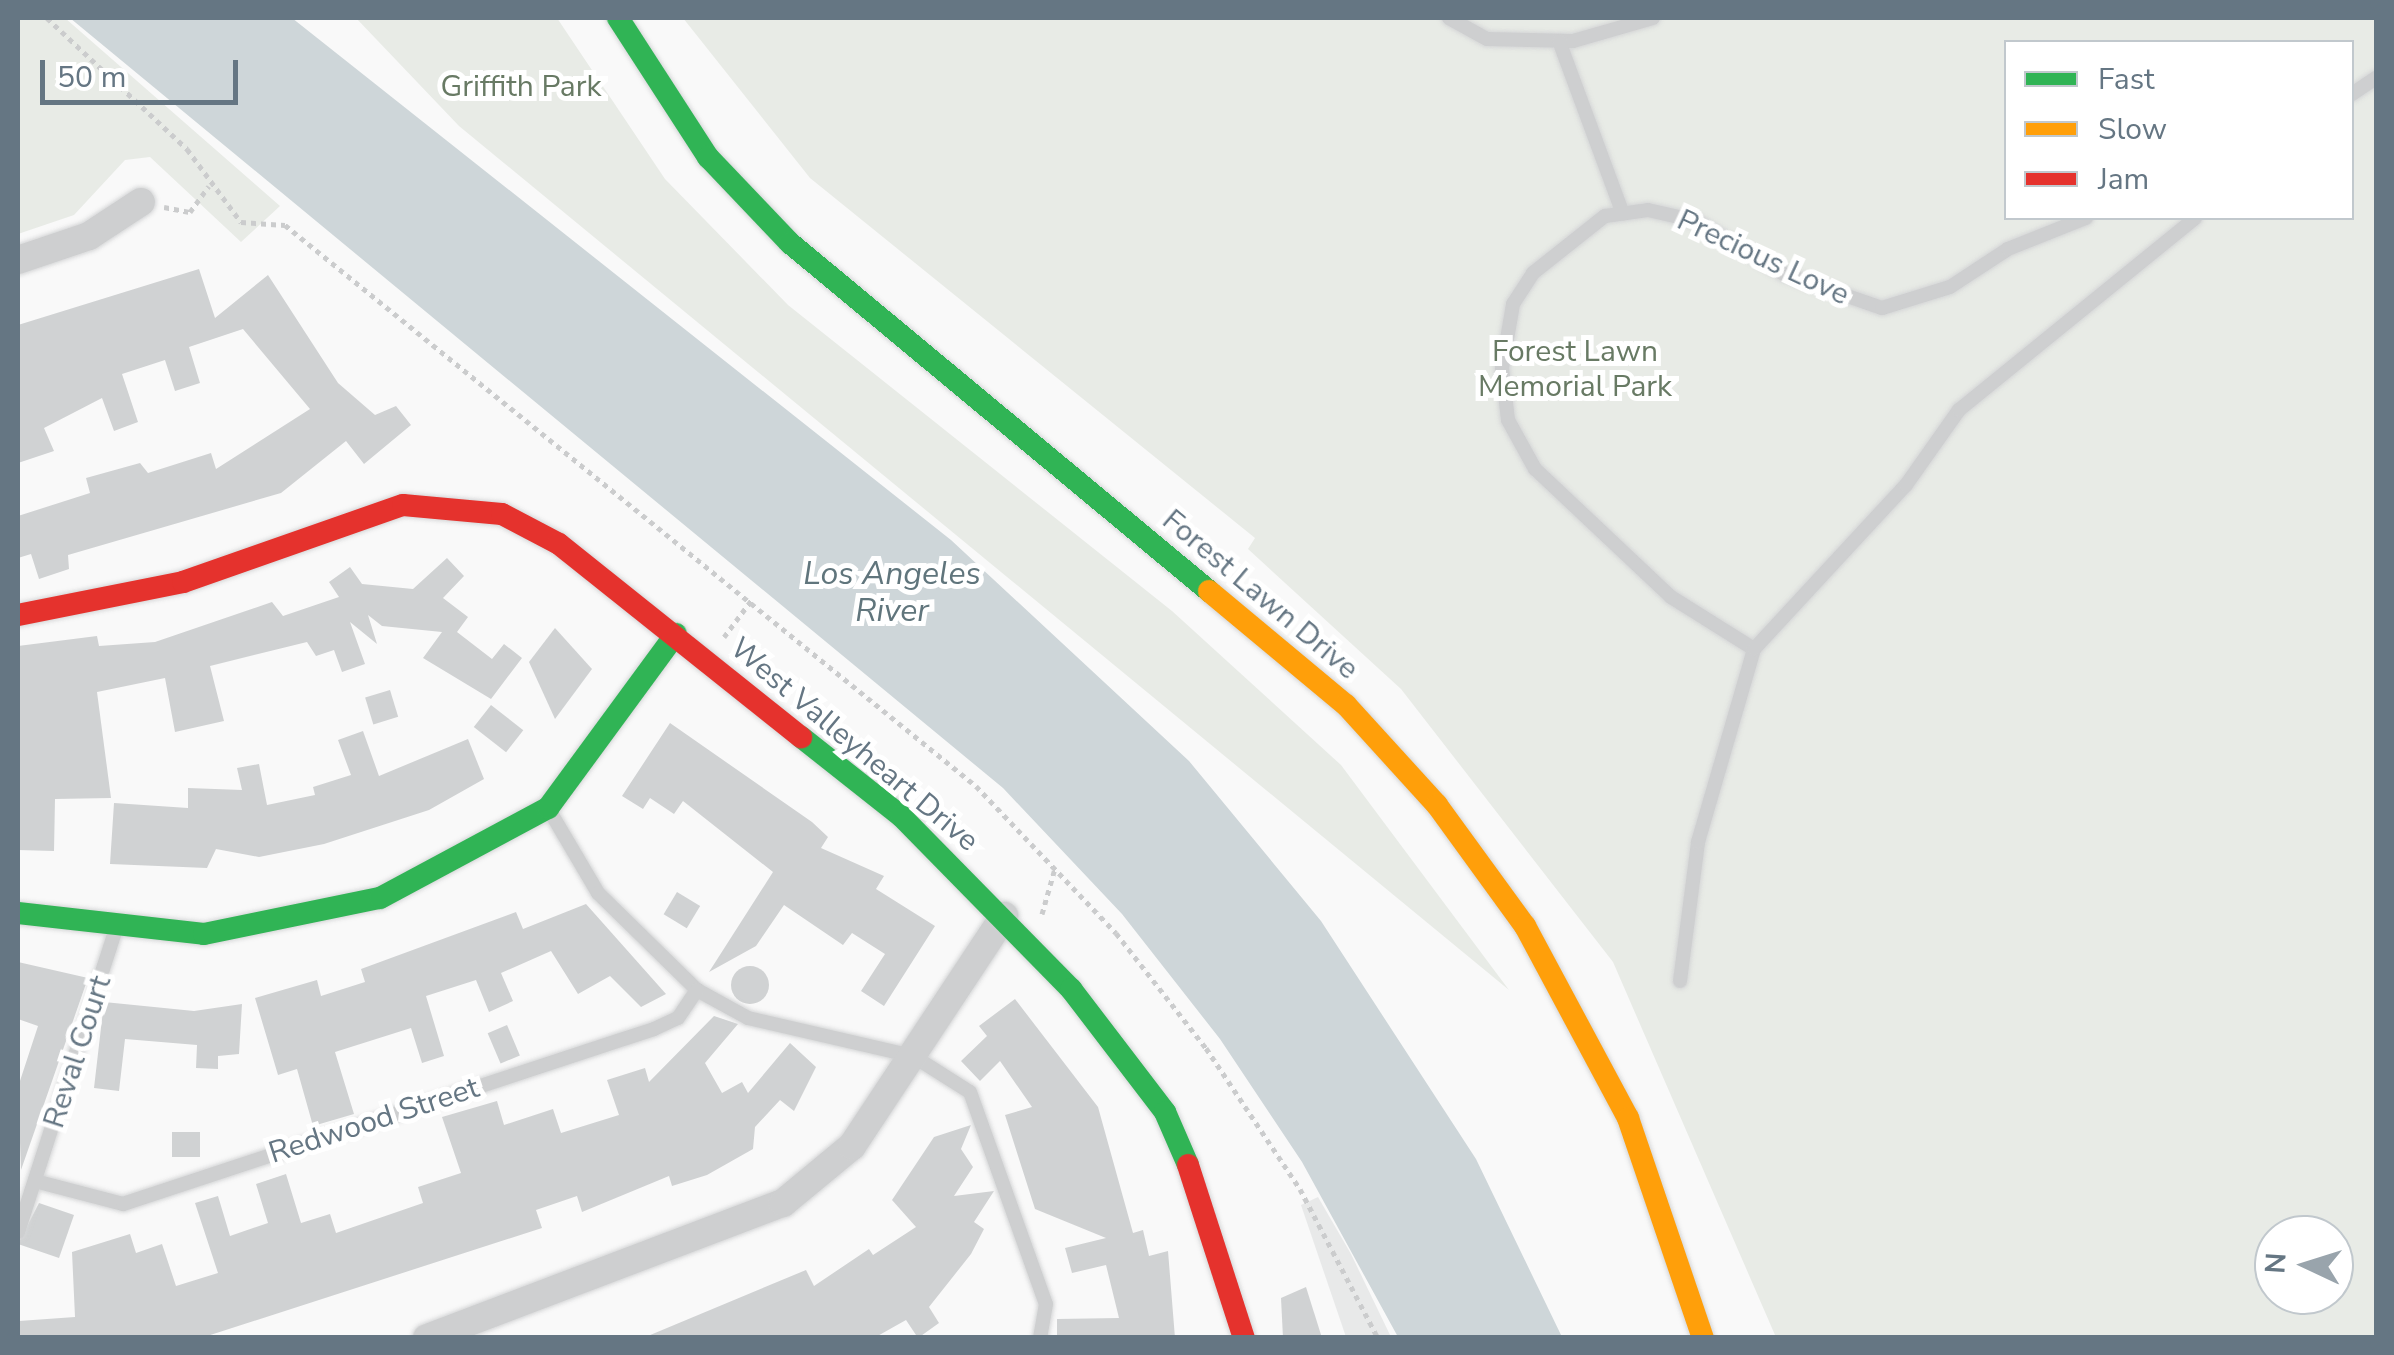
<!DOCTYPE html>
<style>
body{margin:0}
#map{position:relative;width:2394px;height:1355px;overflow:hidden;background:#f9f9f9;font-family:"Nunito Sans",sans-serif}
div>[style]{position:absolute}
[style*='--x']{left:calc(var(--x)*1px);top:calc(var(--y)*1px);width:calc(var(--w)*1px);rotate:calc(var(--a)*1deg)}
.built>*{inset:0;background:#e8e9e9}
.green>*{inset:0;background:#e8ebe6}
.water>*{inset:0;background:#ced6d9}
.building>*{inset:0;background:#d0d2d3;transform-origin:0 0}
.round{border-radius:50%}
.path>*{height:5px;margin-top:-2.5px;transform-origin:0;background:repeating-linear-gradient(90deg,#cbcccd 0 5px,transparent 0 10px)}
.roads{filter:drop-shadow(0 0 2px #d5d6d7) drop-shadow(0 0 2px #d5d6d7)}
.lane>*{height:14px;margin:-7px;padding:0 7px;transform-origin:7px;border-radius:7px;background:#cecfd0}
.street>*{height:28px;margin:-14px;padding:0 14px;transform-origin:14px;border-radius:14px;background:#cecfd0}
.fast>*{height:22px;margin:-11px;padding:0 11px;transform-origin:11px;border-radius:11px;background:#30b455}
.slow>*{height:22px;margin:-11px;padding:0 11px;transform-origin:11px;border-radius:11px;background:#ff9f0a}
.jam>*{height:22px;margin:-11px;padding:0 11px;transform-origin:11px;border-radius:11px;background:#e5322d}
span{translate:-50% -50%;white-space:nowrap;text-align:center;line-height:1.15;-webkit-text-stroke:10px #fff;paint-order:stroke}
.park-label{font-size:30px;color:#687a64}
.street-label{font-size:30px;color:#657683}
.water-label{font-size:32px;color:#60757c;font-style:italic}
.frame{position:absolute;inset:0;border:20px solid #657683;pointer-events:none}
.legend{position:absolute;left:2004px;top:40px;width:350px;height:180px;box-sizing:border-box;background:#fff;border:2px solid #c1c8cd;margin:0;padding:12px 18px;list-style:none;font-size:30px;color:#657683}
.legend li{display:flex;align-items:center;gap:20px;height:50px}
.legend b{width:50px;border:2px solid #c1c8cd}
.north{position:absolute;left:2254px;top:1215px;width:100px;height:100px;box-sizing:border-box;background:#fff;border:2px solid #c1c8cd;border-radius:50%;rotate:274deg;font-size:28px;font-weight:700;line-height:40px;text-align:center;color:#657683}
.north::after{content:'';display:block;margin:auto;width:35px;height:45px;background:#99a4ac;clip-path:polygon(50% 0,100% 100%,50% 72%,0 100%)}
.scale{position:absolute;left:40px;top:60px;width:198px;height:45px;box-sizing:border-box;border:5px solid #657683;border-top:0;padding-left:12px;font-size:30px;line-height:35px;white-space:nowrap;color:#657683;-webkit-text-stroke:8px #fff;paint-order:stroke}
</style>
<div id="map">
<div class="built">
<div style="clip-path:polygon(1318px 1197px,1351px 1254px,1391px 1337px,1346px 1337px,1301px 1205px)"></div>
</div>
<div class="green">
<div style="clip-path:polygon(18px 18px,65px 18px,280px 206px,241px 242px,150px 157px,125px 160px,74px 215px,18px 234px)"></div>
<div style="clip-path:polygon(356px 18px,557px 18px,665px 179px,788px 305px,1172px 611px,1341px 765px,1509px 990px,459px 126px)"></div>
<div style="clip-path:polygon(evenodd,683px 18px,2376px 18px,2376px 1337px,1775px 1335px,1613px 962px,1401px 689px,1248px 549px,1255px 538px,810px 178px,683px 18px,2006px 42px,2352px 42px,2352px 218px,2006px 218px,2006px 42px,683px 18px,2274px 1235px,2334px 1235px,2334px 1295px,2274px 1295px,2274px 1235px)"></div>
</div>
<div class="water">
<div style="clip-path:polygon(70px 18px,292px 18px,951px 540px,1189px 761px,1321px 921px,1476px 1159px,1562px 1337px,1398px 1337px,1302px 1162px,1220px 1039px,1122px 914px,1003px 788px)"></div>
</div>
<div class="building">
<div style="clip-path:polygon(199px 269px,215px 318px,268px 275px,338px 383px,375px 415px,396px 406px,411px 425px,364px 464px,346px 441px,281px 493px,68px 555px,69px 569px,39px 579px,31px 554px,18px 558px,18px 516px,90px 493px,86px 478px,140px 463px,148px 473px,211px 453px,216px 469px,310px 409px,243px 329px,189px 347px,200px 383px,175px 391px,165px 360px,122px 374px,138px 422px,114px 431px,102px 398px,44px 428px,54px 451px,18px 463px,18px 325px)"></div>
<div style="clip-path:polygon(447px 558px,464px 576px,443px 598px,468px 617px,457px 632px,492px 659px,504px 644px,522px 658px,491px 699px,423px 658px,442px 632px,382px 626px,368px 615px,377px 644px,350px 622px,365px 664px,342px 672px,334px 650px,316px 656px,307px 642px,210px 666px,224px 721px,175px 732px,165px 678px,97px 692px,111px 798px,55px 799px,54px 851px,18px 850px,18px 646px,97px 636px,99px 646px,155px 642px,272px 602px,283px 616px,339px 597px,329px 582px,350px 567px,362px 584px,413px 589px)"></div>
<div style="clip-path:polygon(555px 628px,592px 669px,555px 719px,529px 662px)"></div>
<div style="left:390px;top:690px;width:28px;height:26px;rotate:73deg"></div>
<div style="left:491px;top:705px;width:41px;height:28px;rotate:38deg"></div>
<div style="clip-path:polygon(670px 723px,812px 822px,828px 837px,821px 848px,884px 876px,876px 889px,935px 926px,884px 1006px,861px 991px,885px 954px,852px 933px,843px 945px,784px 905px,756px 946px,709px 972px,773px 872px,683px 801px,674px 814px,650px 798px,643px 809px,622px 796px)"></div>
<div style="clip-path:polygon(363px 731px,379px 776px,468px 739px,484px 779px,429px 810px,324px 844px,259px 857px,216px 849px,207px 868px,110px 864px,114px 803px,188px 808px,188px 788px,242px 790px,237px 768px,259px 764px,267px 805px,315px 795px,313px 787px,351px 775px,338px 740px)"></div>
<div style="left:677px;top:892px;width:27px;height:26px;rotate:31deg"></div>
<div style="clip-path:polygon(586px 904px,666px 994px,641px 1007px,610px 976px,578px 994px,551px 951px,501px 973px,513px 1001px,489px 1012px,476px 980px,426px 996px,444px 1056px,422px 1063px,411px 1028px,335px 1052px,354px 1114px,313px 1126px,297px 1069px,278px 1075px,255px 998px,317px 980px,321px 996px,365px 982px,361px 969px,516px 912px,523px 929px)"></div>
<div style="clip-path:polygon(18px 962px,88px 978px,21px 1170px,18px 1087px,38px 1026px,18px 1019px)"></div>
<div class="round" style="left:731px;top:966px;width:38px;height:38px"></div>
<div style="clip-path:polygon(1015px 999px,1098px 1107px,1133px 1233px,1143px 1230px,1149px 1256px,1168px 1251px,1175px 1338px,1057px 1338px,1057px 1319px,1119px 1318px,1106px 1265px,1072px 1273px,1065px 1248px,1106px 1238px,1035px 1209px,1005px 1115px,1032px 1107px,1000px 1061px,980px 1081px,961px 1061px,987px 1036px,979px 1026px)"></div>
<div style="clip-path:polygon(104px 1002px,194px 1011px,242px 1004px,239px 1054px,218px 1056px,218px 1069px,196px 1068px,197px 1045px,125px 1039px,119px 1091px,94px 1088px)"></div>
<div style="clip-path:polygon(714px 1016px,738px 1024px,705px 1063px,722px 1093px,742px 1082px,748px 1093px,790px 1043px,816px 1067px,794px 1111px,780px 1100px,755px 1127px,753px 1149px,707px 1175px,672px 1186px,669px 1176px,582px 1212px,577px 1196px,536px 1210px,542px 1228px,201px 1338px,20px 1338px,19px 1321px,75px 1317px,72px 1252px,130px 1234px,136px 1253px,162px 1244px,176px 1286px,218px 1273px,195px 1203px,218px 1196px,230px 1236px,268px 1223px,256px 1184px,286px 1174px,301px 1223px,330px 1214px,336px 1233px,423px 1203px,418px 1187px,461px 1173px,442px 1117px,497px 1101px,504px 1125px,553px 1109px,561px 1133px,619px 1115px,607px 1080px,645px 1068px,649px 1082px)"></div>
<div style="left:507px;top:1025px;width:33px;height:21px;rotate:67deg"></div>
<div style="clip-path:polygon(971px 1125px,961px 1149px,973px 1167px,954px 1196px,994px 1191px,974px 1222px,984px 1229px,971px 1254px,929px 1307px,939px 1323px,918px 1338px,906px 1320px,874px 1338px,643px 1338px,806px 1270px,814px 1286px,869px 1249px,873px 1255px,916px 1227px,892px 1200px,934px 1137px)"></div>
<div style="left:172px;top:1132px;width:28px;height:25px"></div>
<div style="clip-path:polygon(39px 1203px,74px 1215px,59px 1258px,18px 1244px)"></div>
<div style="clip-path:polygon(1306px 1287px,1322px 1338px,1283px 1338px,1281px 1298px)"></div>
</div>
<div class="path">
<div style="--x:47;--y:18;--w:192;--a:43.1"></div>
<div style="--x:187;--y:149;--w:91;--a:53.5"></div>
<div style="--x:241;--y:222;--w:44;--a:3.9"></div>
<div style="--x:285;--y:225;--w:890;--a:39.07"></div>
<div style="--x:976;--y:786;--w:203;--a:46.4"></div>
<div style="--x:1116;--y:933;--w:146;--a:52"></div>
<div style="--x:1206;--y:1048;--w:169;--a:56.3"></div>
<div style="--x:1300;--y:1189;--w:168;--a:62.4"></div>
<div style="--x:164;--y:207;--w:26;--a:11"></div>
<div style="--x:190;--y:212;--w:32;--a:-54"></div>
<div style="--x:724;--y:637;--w:49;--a:-53.4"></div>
<div style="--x:1042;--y:914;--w:48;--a:-74.2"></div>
</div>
<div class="roads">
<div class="lane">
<div style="--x:1449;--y:18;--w:43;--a:28.9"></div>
<div style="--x:1487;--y:39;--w:86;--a:1.3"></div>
<div style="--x:1573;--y:41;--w:83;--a:-16"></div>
<div style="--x:1559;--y:41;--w:184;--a:69.7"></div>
<div style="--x:2352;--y:94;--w:29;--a:-34"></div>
<div style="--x:1754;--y:649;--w:98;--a:-147.9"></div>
<div style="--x:1671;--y:597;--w:187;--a:-136.7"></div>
<div style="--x:1535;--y:469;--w:56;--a:-118.9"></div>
<div style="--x:1508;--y:420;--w:52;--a:-96.6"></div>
<div style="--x:1502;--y:368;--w:65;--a:-80.2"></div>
<div style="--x:1513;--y:304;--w:37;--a:-57"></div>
<div style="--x:1533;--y:273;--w:92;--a:-38.4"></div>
<div style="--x:1605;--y:216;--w:43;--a:-7.9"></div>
<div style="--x:1648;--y:210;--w:49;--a:12.9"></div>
<div style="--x:1696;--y:221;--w:103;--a:31.1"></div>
<div style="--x:1784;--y:274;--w:104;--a:19.1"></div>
<div style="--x:1882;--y:308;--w:71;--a:-17.2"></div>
<div style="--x:1950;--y:287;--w:69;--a:-33.2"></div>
<div style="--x:2008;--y:249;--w:84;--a:-21.7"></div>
<div style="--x:548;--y:808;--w:99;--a:59.5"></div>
<div style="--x:598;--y:893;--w:139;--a:44.4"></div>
<div style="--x:697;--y:990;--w:58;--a:28.8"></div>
<div style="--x:748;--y:1018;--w:169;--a:13"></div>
<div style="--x:913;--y:1056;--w:67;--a:32.3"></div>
<div style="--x:970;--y:1092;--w:225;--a:70.3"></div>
<div style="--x:1046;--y:1304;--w:35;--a:100"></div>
<div style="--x:1680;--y:981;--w:140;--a:-82.6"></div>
<div style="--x:1698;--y:842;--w:201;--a:-73.8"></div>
<div style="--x:1754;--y:649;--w:224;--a:-47.2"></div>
<div style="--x:1906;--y:485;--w:92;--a:-54.8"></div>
<div style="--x:1959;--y:410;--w:304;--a:-39.1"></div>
<div style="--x:35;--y:1181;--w:91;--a:14.6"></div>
<div style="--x:123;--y:1204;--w:559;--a:-18.24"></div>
<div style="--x:654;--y:1029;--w:26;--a:-25"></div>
<div style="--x:678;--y:1018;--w:34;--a:-56"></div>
<div style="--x:18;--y:1232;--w:318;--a:-72.1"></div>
</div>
<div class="street">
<div style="--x:18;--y:260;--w:75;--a:-18.7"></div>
<div style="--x:89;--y:236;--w:62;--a:-33.2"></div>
<div style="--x:427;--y:1338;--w:381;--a:-20.8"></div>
<div style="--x:783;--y:1203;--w:89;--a:-39.6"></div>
<div style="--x:852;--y:1146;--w:276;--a:-56.5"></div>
</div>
<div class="fast">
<div style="--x:618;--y:18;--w:166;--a:57.1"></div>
<div style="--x:708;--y:157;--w:119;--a:46.4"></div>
<div style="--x:790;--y:243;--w:545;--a:39.71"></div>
<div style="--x:801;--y:737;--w:127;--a:38.3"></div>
<div style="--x:901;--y:816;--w:243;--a:45.5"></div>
<div style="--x:1071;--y:989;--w:155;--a:52.6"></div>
<div style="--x:1165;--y:1112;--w:58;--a:66.5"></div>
<div style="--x:18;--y:913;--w:187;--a:6.4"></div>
<div style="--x:204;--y:934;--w:180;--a:-11.6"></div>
<div style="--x:380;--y:898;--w:191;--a:-28.2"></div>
<div style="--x:548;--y:808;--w:216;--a:-53.7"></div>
</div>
<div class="slow">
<div style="--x:1209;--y:591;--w:178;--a:39.8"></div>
<div style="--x:1346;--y:705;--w:135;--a:47.7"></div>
<div style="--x:1437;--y:805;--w:150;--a:54"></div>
<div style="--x:1525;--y:926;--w:218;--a:61.8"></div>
<div style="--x:1628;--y:1118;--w:232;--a:71.2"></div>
</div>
<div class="jam">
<div style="--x:18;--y:615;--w:168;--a:-11.3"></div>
<div style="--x:183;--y:582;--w:233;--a:-19.3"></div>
<div style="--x:403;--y:505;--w:99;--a:5.2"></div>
<div style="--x:502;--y:514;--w:64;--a:27.8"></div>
<div style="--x:559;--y:544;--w:310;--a:38.6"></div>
<div style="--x:1188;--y:1165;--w:182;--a:72.1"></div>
</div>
</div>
<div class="park-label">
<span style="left:521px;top:87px">Griffith Park</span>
<span style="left:1575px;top:369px">Forest Lawn<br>Memorial Park</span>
</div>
<div class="street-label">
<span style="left:1763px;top:258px;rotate:25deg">Precious Love</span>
<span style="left:1260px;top:595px;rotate:40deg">Forest Lawn Drive</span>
<span style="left:854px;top:745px;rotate:40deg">West Valleyheart Drive</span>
<span style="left:78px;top:1052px;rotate:-72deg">Reval Court</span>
<span style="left:374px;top:1121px;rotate:-18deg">Redwood Street</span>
</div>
<div class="water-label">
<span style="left:892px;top:593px">Los Angeles<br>River</span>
</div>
<div class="frame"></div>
<ul class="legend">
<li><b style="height:12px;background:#30b455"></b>Fast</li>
<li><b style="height:12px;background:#ff9f0a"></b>Slow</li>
<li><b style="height:12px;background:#e5322d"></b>Jam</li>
</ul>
<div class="north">N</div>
<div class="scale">50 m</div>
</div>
